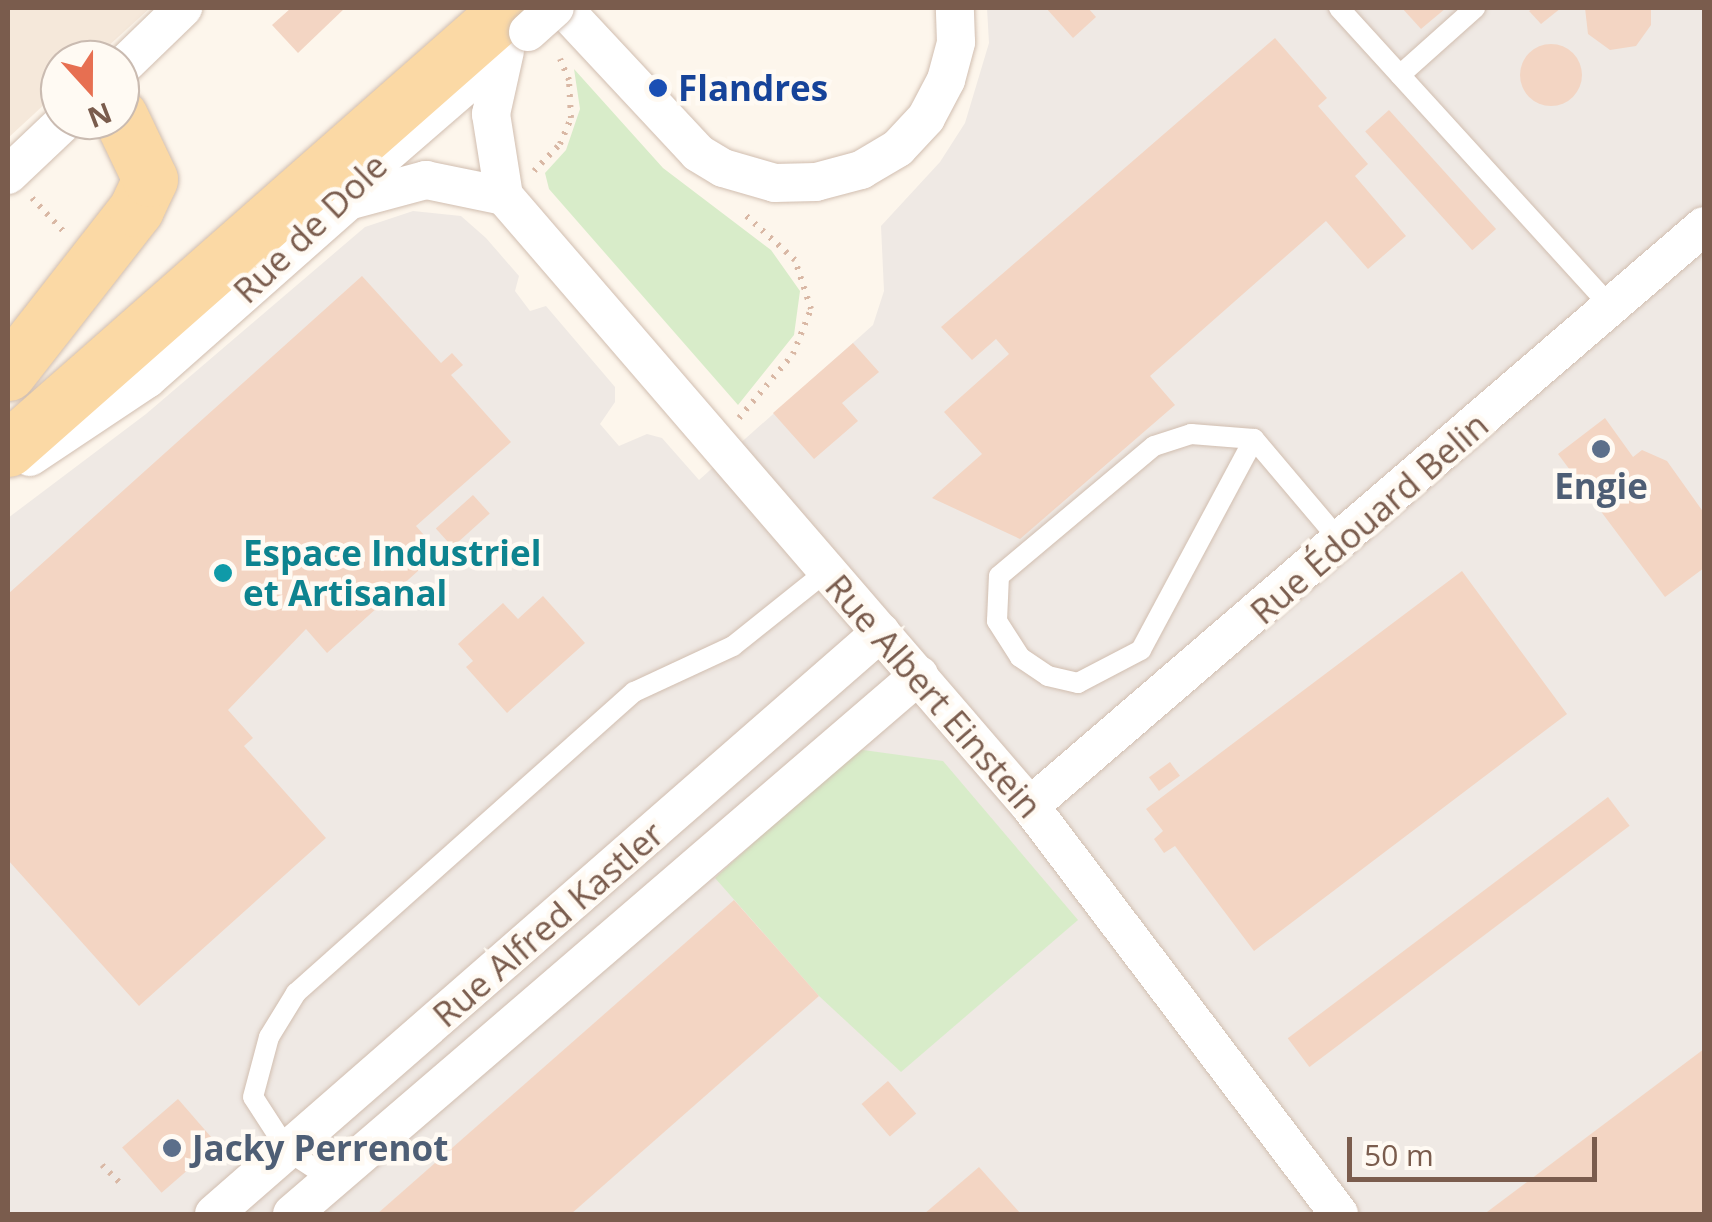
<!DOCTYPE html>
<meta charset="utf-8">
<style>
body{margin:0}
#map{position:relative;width:1712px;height:1222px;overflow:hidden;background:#fdf6ec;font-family:"Open Sans",sans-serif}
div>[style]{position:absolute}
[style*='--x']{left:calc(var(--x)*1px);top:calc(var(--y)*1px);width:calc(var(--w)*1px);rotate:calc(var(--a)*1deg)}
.residential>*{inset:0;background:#f5e8da}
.industrial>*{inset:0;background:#efe9e4}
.green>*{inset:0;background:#d8ecc9}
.building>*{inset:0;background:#f3d5c3;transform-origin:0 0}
.round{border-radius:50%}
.path>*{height:6px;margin-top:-3px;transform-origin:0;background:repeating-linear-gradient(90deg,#d9b8a5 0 2.5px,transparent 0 10.5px)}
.roads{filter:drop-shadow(0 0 2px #d1beb0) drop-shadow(0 0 2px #d1beb0)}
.lane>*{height:20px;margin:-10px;padding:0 10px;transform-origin:10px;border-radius:10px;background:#fff}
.street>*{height:38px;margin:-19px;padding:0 19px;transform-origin:19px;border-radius:19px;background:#fff}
.primary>*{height:55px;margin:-27.5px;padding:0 27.5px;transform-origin:27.5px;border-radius:27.5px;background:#fbd9a5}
.bridges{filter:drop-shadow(0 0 2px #d1beb0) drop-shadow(0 0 2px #d1beb0)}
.street-bridge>*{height:38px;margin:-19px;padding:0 19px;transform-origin:19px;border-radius:19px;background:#fff}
.dots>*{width:28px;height:28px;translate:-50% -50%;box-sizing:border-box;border:5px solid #fffaf3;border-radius:50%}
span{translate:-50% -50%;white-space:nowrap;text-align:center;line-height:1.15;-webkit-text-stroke:9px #fffaf3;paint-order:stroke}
.transit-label{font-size:35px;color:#164399;font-weight:700}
.left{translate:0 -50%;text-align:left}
.street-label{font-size:35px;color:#7a5c4d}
.service-label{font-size:35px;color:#4e5e75;font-weight:700}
.culture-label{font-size:35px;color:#0d838f;font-weight:700}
.frame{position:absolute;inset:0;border:10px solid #7a5c4d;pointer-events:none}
.north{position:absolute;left:40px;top:40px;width:100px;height:100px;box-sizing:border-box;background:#fffaf3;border:2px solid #cabbb1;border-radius:50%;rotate:159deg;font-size:28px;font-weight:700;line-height:40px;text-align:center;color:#7a5c4d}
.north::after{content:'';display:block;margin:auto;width:35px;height:45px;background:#e76f51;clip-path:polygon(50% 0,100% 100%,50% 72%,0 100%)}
.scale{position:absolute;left:1347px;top:1137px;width:250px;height:45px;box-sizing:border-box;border:5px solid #7a5c4d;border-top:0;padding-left:12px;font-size:30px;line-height:35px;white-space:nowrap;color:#7a5c4d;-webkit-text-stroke:8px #fffaf3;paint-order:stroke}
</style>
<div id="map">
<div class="residential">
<div style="clip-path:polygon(8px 8px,150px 8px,93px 60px,60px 60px,60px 90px,8px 138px)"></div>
</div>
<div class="industrial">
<div style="clip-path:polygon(987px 8px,1704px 8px,1704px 1214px,8px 1214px,8px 518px,146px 414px,365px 227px,413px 211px,461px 216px,486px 238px,519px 276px,515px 291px,530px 311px,546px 306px,615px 387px,615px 402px,600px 424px,619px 446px,647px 434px,662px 438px,699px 480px,873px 325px,884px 291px,881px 226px,940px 162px,965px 123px,989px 43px)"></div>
</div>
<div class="green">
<div style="clip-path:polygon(574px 69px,663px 168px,771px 250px,800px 291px,794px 335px,738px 405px,549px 189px,545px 173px,566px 150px,580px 109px)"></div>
<div style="clip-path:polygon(856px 749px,943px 761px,1078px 920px,901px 1072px,819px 996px,715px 878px)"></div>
</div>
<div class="building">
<div style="clip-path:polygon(291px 8px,345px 8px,298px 53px,272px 25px)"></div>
<div style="clip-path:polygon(1046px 8px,1088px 8px,1096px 17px,1073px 38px)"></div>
<div style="clip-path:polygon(1402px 8px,1446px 8px,1421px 29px)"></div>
<div style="clip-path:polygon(1534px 8px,1561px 8px,1541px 24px,1529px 11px)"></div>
<div style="clip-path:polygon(1585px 8px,1651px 8px,1651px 25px,1636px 46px,1610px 50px,1588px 34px)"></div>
<div style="clip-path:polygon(1275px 38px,1327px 98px,1318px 106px,1368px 164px,1355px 176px,1406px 236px,1368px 269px,1326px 221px,1150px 376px,1175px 405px,1020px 539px,932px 498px,982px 454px,944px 412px,1009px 354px,996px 339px,972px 360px,941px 327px)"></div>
<div class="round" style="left:1520px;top:44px;width:62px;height:62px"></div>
<div style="left:1389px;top:110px;width:160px;height:32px;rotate:48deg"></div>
<div style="clip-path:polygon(362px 276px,441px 363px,452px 353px,463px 365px,451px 375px,511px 442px,416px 526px,439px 552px,327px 653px,306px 629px,228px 710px,253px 738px,244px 746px,326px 838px,139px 1006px,8px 860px,8px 594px)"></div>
<div style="clip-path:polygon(853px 343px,879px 372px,842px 403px,858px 421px,814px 459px,773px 413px)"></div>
<div style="clip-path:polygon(1605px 418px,1633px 457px,1642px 450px,1667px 461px,1704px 513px,1704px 568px,1665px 597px,1558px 454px)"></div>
<div style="left:473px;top:495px;width:25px;height:50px;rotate:48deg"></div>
<div style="clip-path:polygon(1462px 571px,1567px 714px,1254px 951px,1175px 846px,1164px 853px,1154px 839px,1163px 831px,1146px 809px)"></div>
<div style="clip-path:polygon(543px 596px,585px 643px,507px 713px,466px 667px,473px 661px,458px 644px,503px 603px,518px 619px)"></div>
<div style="left:1170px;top:762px;width:17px;height:26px;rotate:54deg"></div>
<div style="left:1608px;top:797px;width:36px;height:401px;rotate:53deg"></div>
<div style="clip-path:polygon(734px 900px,819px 996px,571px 1214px,377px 1214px)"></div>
<div style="clip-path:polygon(1704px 1049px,1704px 1214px,1489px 1214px,1487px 1212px)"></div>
<div style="left:888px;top:1081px;width:43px;height:35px;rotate:49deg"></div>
<div style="left:178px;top:1099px;width:60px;height:74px;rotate:49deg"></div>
<div style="clip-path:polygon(979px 1167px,1021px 1214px,924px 1214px)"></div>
</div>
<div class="path">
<div style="--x:534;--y:171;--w:37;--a:-46"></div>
<div style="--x:560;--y:144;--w:28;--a:-67"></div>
<div style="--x:571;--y:118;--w:38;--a:-93"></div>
<div style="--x:569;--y:80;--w:23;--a:-113"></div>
<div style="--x:32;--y:198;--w:47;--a:46.7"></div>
<div style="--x:739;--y:418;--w:84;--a:-49.8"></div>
<div style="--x:793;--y:354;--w:48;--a:-68.2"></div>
<div style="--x:811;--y:309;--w:52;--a:-108.1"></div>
<div style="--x:795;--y:260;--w:72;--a:-137.8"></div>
<div style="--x:102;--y:1165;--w:24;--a:45"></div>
</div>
<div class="roads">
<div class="lane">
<div style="--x:1339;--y:8;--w:406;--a:47.7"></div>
<div style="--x:1400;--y:75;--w:101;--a:-41.8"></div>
<div style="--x:1254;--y:439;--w:239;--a:118.2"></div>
<div style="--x:1141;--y:650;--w:71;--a:152.4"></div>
<div style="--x:1078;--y:683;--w:31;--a:-167"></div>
<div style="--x:1048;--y:676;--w:34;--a:-146"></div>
<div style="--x:1020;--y:657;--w:43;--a:-122.6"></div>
<div style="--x:997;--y:621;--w:45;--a:-87.5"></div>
<div style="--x:999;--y:576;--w:202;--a:-40"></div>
<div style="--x:1154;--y:446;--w:39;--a:-18"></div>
<div style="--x:1191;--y:434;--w:63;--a:4.5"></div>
<div style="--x:1254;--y:439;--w:135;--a:49.8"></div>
<div style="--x:332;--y:1180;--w:53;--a:-146.6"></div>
<div style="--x:288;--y:1151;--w:64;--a:-122.9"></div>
<div style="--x:253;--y:1097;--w:62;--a:-75.1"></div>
<div style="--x:269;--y:1037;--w:52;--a:-58.5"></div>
<div style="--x:296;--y:993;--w:453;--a:-41.7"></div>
<div style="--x:634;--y:692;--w:109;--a:-24.9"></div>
<div style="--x:733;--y:646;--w:120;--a:-38.6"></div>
</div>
<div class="street">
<div style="--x:563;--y:8;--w:198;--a:47"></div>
<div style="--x:698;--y:153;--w:29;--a:31"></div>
<div style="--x:723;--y:168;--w:54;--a:16.1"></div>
<div style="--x:775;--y:183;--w:41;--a:-1.4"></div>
<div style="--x:816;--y:182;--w:47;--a:-14.9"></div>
<div style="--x:861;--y:170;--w:43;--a:-30.7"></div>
<div style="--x:898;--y:148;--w:41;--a:-47"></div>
<div style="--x:926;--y:118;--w:43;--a:-62.2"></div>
<div style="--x:946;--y:80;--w:39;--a:-75"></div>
<div style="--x:956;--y:42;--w:34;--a:-92"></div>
<div style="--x:505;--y:51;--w:65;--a:102.5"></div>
<div style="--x:491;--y:114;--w:83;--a:81"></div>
<div style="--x:504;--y:196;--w:805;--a:49.23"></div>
<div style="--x:1030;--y:806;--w:512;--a:52.86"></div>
<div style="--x:120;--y:69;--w:88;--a:-44.1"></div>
<div style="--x:8;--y:175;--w:80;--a:-43.5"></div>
<div style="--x:348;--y:201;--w:81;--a:-15.1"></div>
<div style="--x:426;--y:180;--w:80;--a:11.6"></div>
<div style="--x:30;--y:457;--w:141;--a:-33.7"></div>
<div style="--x:147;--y:379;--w:268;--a:-41.5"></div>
<div style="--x:348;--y:201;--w:37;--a:-57"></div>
<div style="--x:368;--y:170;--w:179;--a:-40.9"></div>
<div style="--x:1030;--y:806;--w:889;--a:-40.71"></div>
<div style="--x:214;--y:1214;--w:885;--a:-41.11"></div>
<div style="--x:292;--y:1214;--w:827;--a:-40.68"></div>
</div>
<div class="primary">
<div style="--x:8;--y:373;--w:208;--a:-52"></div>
<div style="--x:136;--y:209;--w:33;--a:-65"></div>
<div style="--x:150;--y:179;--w:70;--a:-115.5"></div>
<div style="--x:8;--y:449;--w:667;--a:-41.36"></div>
</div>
</div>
<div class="bridges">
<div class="street-bridge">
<div style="--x:528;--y:32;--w:36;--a:-42"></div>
</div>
</div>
<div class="dots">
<div style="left:658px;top:88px;background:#1a4fb4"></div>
<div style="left:1601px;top:449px;background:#5c6f8a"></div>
<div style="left:223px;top:573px;background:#0f9aa8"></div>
<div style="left:172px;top:1148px;background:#5c6f8a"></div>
</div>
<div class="transit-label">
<span class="left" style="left:678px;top:88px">Flandres</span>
</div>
<div class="street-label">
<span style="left:310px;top:228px;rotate:-44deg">Rue de Dole</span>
<span style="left:1369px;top:518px;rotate:-41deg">Rue Édouard Belin</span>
<span style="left:934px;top:696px;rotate:49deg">Rue Albert Einstein</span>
<span style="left:548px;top:924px;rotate:-41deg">Rue Alfred Kastler</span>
</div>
<div class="service-label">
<span style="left:1601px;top:486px">Engie</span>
<span class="left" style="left:192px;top:1148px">Jacky Perrenot</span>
</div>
<div class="culture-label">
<span class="left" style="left:243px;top:573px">Espace Industriel<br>et Artisanal</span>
</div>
<div class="frame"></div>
<div class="north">N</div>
<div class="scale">50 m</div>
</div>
